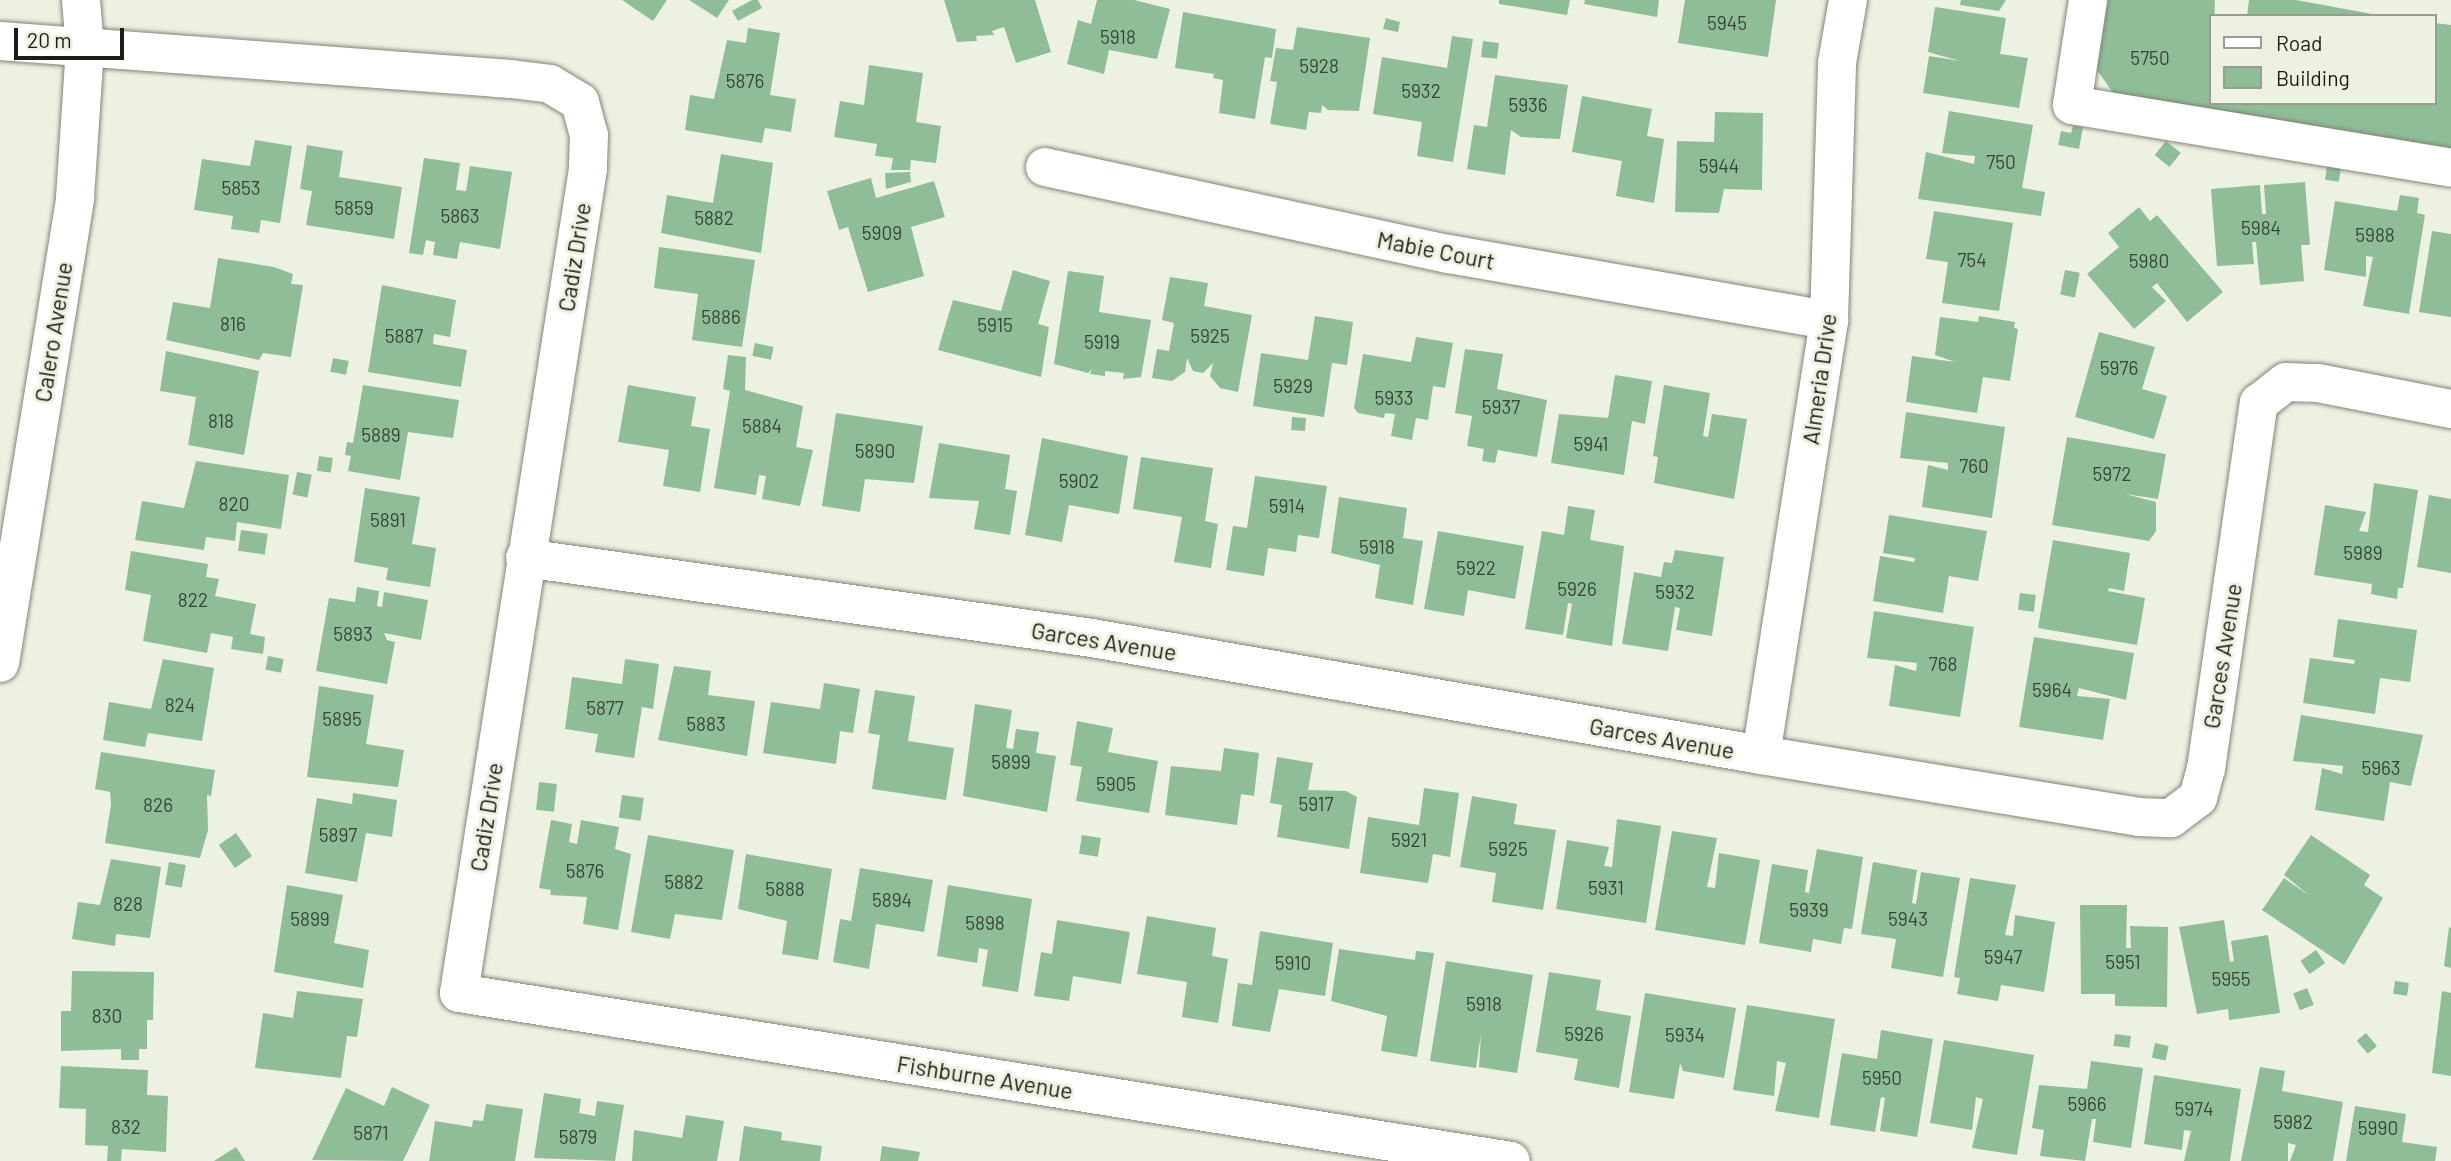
<!DOCTYPE html>
<style>
body{margin:0}
#map{position:relative;width:2451px;height:1161px;overflow:hidden;background:#edf1e2;font-family:Barlow,sans-serif}
div>[style]{position:absolute}
[style*='--x']{left:calc(var(--x)*1px);top:calc(var(--y)*1px);width:calc(var(--w)*1px);rotate:calc(var(--a)*1deg)}
.building>*{inset:0;background:#8fbd98;transform-origin:0 0}
.roads{filter:drop-shadow(0 0 2px #818477) drop-shadow(0 0 2px #818477)}
.minor>*{height:38px;margin:-19px;padding:0 19px;transform-origin:19px;border-radius:19px;background:#fff}
span{translate:-50% -50%;white-space:nowrap;text-align:center;line-height:1.15;-webkit-text-stroke:6px #edf1e2;paint-order:stroke}
.number-label{font-size:19px;color:#394537}
.number-label span{-webkit-text-stroke-width:0}
.street-label{font-size:23px;color:#1c1d17}
.legend{position:absolute;left:2209px;top:14px;width:228px;height:91px;box-sizing:border-box;background:#edf1e2;border:2px solid #999c91;margin:0;padding:9px 12px;list-style:none;font-size:21px;color:#1c1d17}
.legend li{display:flex;align-items:center;gap:14px;height:35px}
.legend b{width:35px;border:2px solid #999c91}
.scale{position:absolute;left:14px;top:28px;width:110px;height:32px;box-sizing:border-box;border:4px solid #1c1d17;border-top:0;padding-left:9px;font-size:21px;line-height:24px;white-space:nowrap;color:#1c1d17;-webkit-text-stroke:5px #edf1e2;paint-order:stroke}
</style>
<div id="map">
<div class="building">
<div style="clip-path:polygon(622px 0,667px 0,653px 21px)"></div>
<div style="clip-path:polygon(689px 0,729px 0,717px 18px)"></div>
<div style="clip-path:polygon(752px 0,758px 0,762px 8px,738px 21px,732px 11px)"></div>
<div style="clip-path:polygon(944px 0,1035px 0,1051px 52px,1016px 63px,1004px 27px,992px 31px,994px 35px,976px 36px,977px 41px,957px 42px)"></div>
<div style="clip-path:polygon(1097px 0,1134px 0,1170px 9px,1157px 59px,1109px 50px,1104px 74px,1067px 64px,1078px 20px,1091px 24px)"></div>
<div style="clip-path:polygon(1499px 0,1570px 0,1567px 15px,1499px 4px)"></div>
<div style="clip-path:polygon(1585px 0,1659px 0,1657px 17px,1584px 4px)"></div>
<div style="clip-path:polygon(1685px 0,1776px 0,1768px 57px,1678px 43px)"></div>
<div style="clip-path:polygon(1961px 0,2006px 0,1999px 11px,1960px 5px)"></div>
<div style="clip-path:polygon(2108px 0,2215px 0,2211px 103px,2435px 103px,2435px 23px,2451px 25px,2451px 149px,2395px 139px,2393px 149px,2114px 94px,2097px 70px)"></div>
<div style="clip-path:polygon(2249px 0,2296px 0,2383px 16px,2247px 16px)"></div>
<div style="clip-path:polygon(1935px 7px,2006px 18px,2000px 54px,2028px 58px,2019px 108px,1923px 93px,1929px 56px,1960px 61px,1928px 52px)"></div>
<div style="clip-path:polygon(1183px 12px,1276px 29px,1272px 58px,1265px 57px,1255px 119px,1219px 113px,1223px 80px,1213px 78px,1214px 74px,1175px 68px)"></div>
<div style="clip-path:polygon(1386px 18px,1400px 22px,1398px 32px,1383px 29px)"></div>
<div style="clip-path:polygon(1297px 27px,1370px 38px,1359px 111px,1328px 110px,1322px 105px,1321px 113px,1309px 112px,1306px 130px,1270px 124px,1277px 82px,1270px 81px,1276px 48px,1293px 50px)"></div>
<div style="clip-path:polygon(748px 28px,780px 33px,770px 95px,796px 99px,791px 132px,765px 128px,762px 143px,685px 130px,690px 95px,714px 99px,727px 40px,746px 43px)"></div>
<div style="clip-path:polygon(1452px 36px,1473px 39px,1453px 162px,1417px 156px,1422px 122px,1373px 114px,1382px 57px,1447px 68px)"></div>
<div style="left:1483px;top:41px;width:16px;height:16px;rotate:7deg"></div>
<div style="clip-path:polygon(869px 65px,923px 73px,916px 122px,941px 126px,936px 163px,911px 160px,910px 170px,891px 170px,893px 158px,875px 156px,877px 144px,834px 137px,840px 101px,864px 105px)"></div>
<div style="clip-path:polygon(1495px 75px,1568px 85px,1560px 139px,1521px 137px,1511px 130px,1505px 175px,1467px 169px,1474px 125px,1487px 127px)"></div>
<div style="clip-path:polygon(1582px 96px,1652px 109px,1647px 136px,1664px 139px,1654px 203px,1616px 196px,1622px 161px,1572px 152px)"></div>
<div style="clip-path:polygon(1949px 111px,2033px 125px,2022px 188px,2045px 192px,2041px 216px,1918px 199px,1926px 152px,1974px 164px,1975px 156px,1942px 153px)"></div>
<div style="clip-path:polygon(1715px 112px,1763px 113px,1762px 190px,1724px 189px,1719px 213px,1675px 212px,1677px 141px,1714px 142px)"></div>
<div style="clip-path:polygon(2073px 126px,2083px 127px,2079px 149px,2058px 145px,2061px 131px,2071px 133px)"></div>
<div style="clip-path:polygon(255px 140px,292px 146px,280px 223px,261px 220px,259px 233px,231px 229px,233px 216px,194px 210px,202px 159px,250px 166px)"></div>
<div style="left:2166px;top:141px;width:19px;height:18px;rotate:39deg"></div>
<div style="clip-path:polygon(307px 145px,343px 151px,339px 177px,402px 187px,394px 239px,306px 225px,312px 191px,300px 189px)"></div>
<div style="clip-path:polygon(721px 154px,773px 163px,761px 253px,661px 233px,667px 195px,713px 203px)"></div>
<div style="clip-path:polygon(424px 158px,460px 163px,456px 190px,466px 191px,470px 166px,512px 172px,500px 249px,460px 242px,457px 259px,433px 255px,435px 242px,426px 240px,423px 255px,409px 253px)"></div>
<div style="left:2327px;top:166px;width:14px;height:14px;rotate:8deg"></div>
<div style="clip-path:polygon(910px 172px,911px 182px,886px 189px,885px 173px)"></div>
<div style="clip-path:polygon(871px 178px,876px 198px,934px 181px,945px 217px,911px 227px,924px 276px,868px 292px,848px 227px,839px 230px,827px 191px)"></div>
<div style="clip-path:polygon(2305px 182px,2310px 245px,2301px 245px,2304px 281px,2260px 285px,2256px 242px,2252px 242px,2254px 264px,2217px 266px,2211px 189px,2260px 185px,2262px 214px,2266px 214px,2264px 185px)"></div>
<div style="clip-path:polygon(2400px 195px,2419px 198px,2417px 213px,2425px 215px,2409px 314px,2363px 306px,2373px 257px,2366px 256px,2366px 277px,2324px 270px,2335px 201px,2397px 211px)"></div>
<div style="clip-path:polygon(2139px 207px,2150px 221px,2157px 215px,2223px 292px,2187px 322px,2157px 283px,2152px 287px,2166px 301px,2134px 329px,2087px 274px,2119px 247px,2108px 233px)"></div>
<div style="clip-path:polygon(1934px 211px,2013px 223px,1999px 311px,1942px 303px,1948px 262px,1926px 259px)"></div>
<div style="clip-path:polygon(2432px 231px,2451px 234px,2451px 317px,2419px 312px)"></div>
<div style="clip-path:polygon(659px 247px,755px 260px,742px 347px,692px 340px,698px 294px,654px 288px)"></div>
<div style="clip-path:polygon(218px 258px,274px 267px,293px 274px,291px 284px,303px 285px,291px 357px,263px 353px,259px 360px,166px 340px,173px 302px,210px 308px)"></div>
<div style="clip-path:polygon(1013px 270px,1050px 281px,1038px 324px,1049px 327px,1041px 377px,938px 350px,953px 300px,1001px 311px)"></div>
<div style="left:2065px;top:270px;width:15px;height:25px;rotate:11deg"></div>
<div style="clip-path:polygon(1068px 271px,1104px 276px,1099px 312px,1151px 320px,1141px 377px,1123px 379px,1124px 373px,1105px 371px,1105px 376px,1090px 374px,1092px 369px,1088px 373px,1054px 364px)"></div>
<div style="clip-path:polygon(1170px 277px,1208px 283px,1204px 306px,1252px 315px,1238px 392px,1220px 388px,1210px 376px,1213px 363px,1203px 373px,1193px 371px,1187px 358px,1185px 372px,1172px 381px,1152px 378px,1157px 349px,1169px 351px,1174px 323px,1162px 320px)"></div>
<div style="clip-path:polygon(382px 285px,456px 300px,450px 337px,434px 334px,433px 344px,467px 350px,461px 387px,368px 372px)"></div>
<div style="clip-path:polygon(1315px 316px,1353px 322px,1347px 365px,1332px 363px,1324px 417px,1253px 406px,1261px 353px,1308px 360px)"></div>
<div style="clip-path:polygon(1979px 316px,2015px 322px,2014px 328px,2018px 329px,2010px 381px,1983px 377px,1977px 413px,1906px 402px,1912px 356px,1955px 362px,1935px 355px,1940px 317px,1978px 322px)"></div>
<div style="clip-path:polygon(2099px 332px,2155px 347px,2142px 389px,2167px 396px,2154px 439px,2075px 417px)"></div>
<div style="clip-path:polygon(1416px 337px,1453px 343px,1445px 388px,1433px 386px,1428px 420px,1416px 418px,1412px 440px,1391px 436px,1395px 414px,1385px 413px,1384px 418px,1358px 413px,1354px 408px,1363px 354px,1411px 362px)"></div>
<div style="left:755px;top:343px;width:19px;height:13px;rotate:12deg"></div>
<div style="clip-path:polygon(1465px 349px,1503px 354px,1497px 389px,1547px 400px,1537px 457px,1498px 450px,1495px 463px,1482px 461px,1484px 449px,1467px 446px,1472px 416px,1455px 413px)"></div>
<div style="clip-path:polygon(166px 351px,259px 371px,244px 455px,188px 445px,196px 397px,160px 391px)"></div>
<div style="clip-path:polygon(728px 355px,746px 357px,745px 390px,803px 406px,796px 447px,813px 450px,800px 506px,762px 499px,766px 476px,759px 475px,756px 495px,714px 488px,730px 391px,723px 389px)"></div>
<div style="left:333px;top:358px;width:16px;height:14px;rotate:11deg"></div>
<div style="clip-path:polygon(1615px 375px,1652px 381px,1645px 424px,1632px 421px,1624px 475px,1551px 463px,1559px 414px,1608px 418px)"></div>
<div style="clip-path:polygon(363px 385px,459px 400px,453px 438px,408px 432px,400px 480px,348px 471px,351px 456px,345px 455px,347px 442px,353px 443px)"></div>
<div style="clip-path:polygon(628px 385px,696px 397px,691px 426px,710px 429px,700px 492px,663px 486px,669px 450px,618px 442px)"></div>
<div style="clip-path:polygon(1664px 385px,1710px 393px,1703px 436px,1708px 437px,1712px 414px,1747px 419px,1734px 499px,1654px 483px,1658px 457px,1653px 456px)"></div>
<div style="clip-path:polygon(1906px 412px,2005px 427px,1992px 518px,1922px 507px,1928px 465px,1948px 470px,1948px 463px,1900px 458px)"></div>
<div style="clip-path:polygon(836px 413px,923px 426px,914px 483px,865px 479px,860px 512px,822px 506px)"></div>
<div style="left:1292px;top:417px;width:14px;height:13px;rotate:4deg"></div>
<div style="clip-path:polygon(2067px 437px,2166px 454px,2158px 499px,2125px 494px,2156px 502px,2156px 531px,2149px 541px,2052px 525px)"></div>
<div style="clip-path:polygon(1042px 438px,1128px 456px,1119px 514px,1069px 505px,1062px 542px,1025px 535px)"></div>
<div style="clip-path:polygon(939px 443px,1010px 455px,1005px 489px,1017px 491px,1010px 535px,974px 529px,979px 501px,929px 498px)"></div>
<div style="left:319px;top:456px;width:14px;height:15px;rotate:8deg"></div>
<div style="clip-path:polygon(1141px 457px,1213px 468px,1205px 521px,1218px 524px,1211px 568px,1174px 562px,1182px 517px,1133px 509px)"></div>
<div style="clip-path:polygon(196px 461px,289px 475px,281px 529px,237px 522px,235px 541px,206px 537px,204px 550px,135px 540px,142px 501px,184px 508px)"></div>
<div style="left:297px;top:472px;width:15px;height:23px;rotate:11deg"></div>
<div style="clip-path:polygon(1255px 476px,1327px 486px,1319px 538px,1298px 535px,1296px 552px,1268px 548px,1264px 576px,1226px 570px,1233px 526px,1247px 528px)"></div>
<div style="clip-path:polygon(2374px 483px,2418px 490px,2403px 588px,2398px 588px,2397px 599px,2371px 594px,2372px 584px,2314px 575px,2325px 505px,2366px 512px,2359px 531px,2368px 532px)"></div>
<div style="clip-path:polygon(365px 488px,420px 497px,412px 544px,436px 548px,430px 587px,386px 580px,388px 568px,354px 562px)"></div>
<div style="clip-path:polygon(2429px 495px,2451px 499px,2451px 573px,2417px 567px)"></div>
<div style="clip-path:polygon(1339px 497px,1407px 508px,1403px 538px,1423px 541px,1413px 605px,1375px 598px,1380px 565px,1331px 553px)"></div>
<div style="clip-path:polygon(1568px 506px,1595px 510px,1590px 540px,1624px 546px,1612px 646px,1566px 638px,1572px 604px,1568px 603px,1563px 635px,1525px 629px,1542px 531px,1564px 535px)"></div>
<div style="clip-path:polygon(1889px 515px,1987px 531px,1978px 581px,1949px 576px,1943px 613px,1873px 601px,1880px 556px,1914px 562px,1915px 558px,1883px 553px)"></div>
<div style="left:241px;top:530px;width:27px;height:21px;rotate:8deg"></div>
<div style="clip-path:polygon(1438px 531px,1524px 546px,1515px 599px,1468px 590px,1464px 616px,1424px 609px)"></div>
<div style="clip-path:polygon(2053px 540px,2130px 553px,2124px 591px,2109px 588px,2108px 591px,2145px 598px,2137px 645px,2038px 628px)"></div>
<div style="clip-path:polygon(1675px 550px,1724px 557px,1712px 636px,1676px 630px,1680px 608px,1675px 607px,1668px 651px,1622px 644px,1634px 572px,1661px 577px,1664px 562px,1672px 563px)"></div>
<div style="clip-path:polygon(131px 551px,208px 564px,206px 577px,219px 579px,215px 596px,256px 604px,250px 634px,265px 637px,263px 654px,231px 649px,233px 637px,211px 633px,207px 653px,143px 641px,151px 595px,125px 590px)"></div>
<div style="clip-path:polygon(357px 587px,379px 591px,377px 606px,382px 607px,384px 592px,428px 600px,421px 640px,384px 633px,387px 640px,395px 642px,387px 684px,316px 671px,329px 598px,355px 602px)"></div>
<div style="left:2020px;top:593px;width:16px;height:17px;rotate:7deg"></div>
<div style="clip-path:polygon(1874px 611px,1974px 627px,1960px 717px,1889px 706px,1895px 665px,1916px 671px,1917px 663px,1867px 658px)"></div>
<div style="clip-path:polygon(2338px 619px,2417px 630px,2410px 682px,2380px 678px,2375px 714px,2303px 703px,2310px 658px,2354px 664px,2355px 660px,2333px 657px)"></div>
<div style="clip-path:polygon(2034px 637px,2134px 653px,2126px 700px,2079px 688px,2077px 696px,2110px 699px,2103px 740px,2019px 727px)"></div>
<div style="left:268px;top:656px;width:16px;height:14px;rotate:11deg"></div>
<div style="clip-path:polygon(163px 659px,214px 668px,202px 741px,148px 733px,145px 747px,103px 740px,109px 702px,151px 709px)"></div>
<div style="clip-path:polygon(625px 659px,659px 664px,653px 709px,642px 707px,634px 758px,595px 752px,598px 734px,565px 729px,572px 677px,622px 684px)"></div>
<div style="clip-path:polygon(674px 666px,711px 671px,708px 695px,755px 701px,747px 756px,658px 740px)"></div>
<div style="clip-path:polygon(824px 683px,860px 689px,853px 733px,840px 731px,836px 764px,763px 753px,771px 702px,820px 709px)"></div>
<div style="clip-path:polygon(319px 686px,374px 695px,366px 744px,404px 750px,398px 787px,307px 777px)"></div>
<div style="clip-path:polygon(875px 690px,915px 696px,908px 741px,954px 748px,946px 800px,872px 789px,880px 735px,868px 733px)"></div>
<div style="clip-path:polygon(975px 704px,1012px 710px,1006px 748px,1013px 749px,1016px 729px,1039px 732px,1036px 753px,1056px 756px,1047px 812px,963px 796px)"></div>
<div style="clip-path:polygon(2301px 715px,2423px 735px,2411px 786px,2390px 782px,2384px 821px,2315px 810px,2322px 768px,2342px 774px,2343px 766px,2293px 761px)"></div>
<div style="clip-path:polygon(1077px 721px,1113px 728px,1108px 752px,1158px 761px,1149px 813px,1076px 801px,1082px 767px,1070px 765px)"></div>
<div style="clip-path:polygon(1224px 748px,1259px 753px,1254px 796px,1241px 794px,1237px 825px,1165px 815px,1171px 766px,1221px 771px)"></div>
<div style="clip-path:polygon(101px 752px,215px 770px,211px 796px,207px 795px,208px 830px,200px 858px,105px 843px,111px 804px,110px 792px,95px 789px)"></div>
<div style="clip-path:polygon(1277px 757px,1313px 763px,1308px 790px,1346px 791px,1357px 797px,1349px 849px,1277px 837px,1282px 805px,1270px 803px)"></div>
<div style="left:539px;top:782px;width:18px;height:28px;rotate:6deg"></div>
<div style="clip-path:polygon(1424px 788px,1459px 793px,1450px 857px,1433px 854px,1428px 883px,1360px 873px,1368px 817px,1419px 825px)"></div>
<div style="clip-path:polygon(353px 793px,397px 800px,392px 837px,366px 833px,357px 882px,305px 873px,317px 798px,352px 804px)"></div>
<div style="left:622px;top:795px;width:22px;height:23px;rotate:8deg"></div>
<div style="clip-path:polygon(1472px 796px,1517px 804px,1514px 824px,1556px 830px,1543px 910px,1492px 902px,1496px 873px,1460px 867px)"></div>
<div style="clip-path:polygon(1617px 819px,1661px 826px,1646px 923px,1556px 909px,1567px 840px,1609px 847px,1604px 866px,1612px 867px)"></div>
<div style="clip-path:polygon(551px 820px,572px 824px,569px 842px,577px 844px,581px 820px,619px 827px,615px 849px,631px 854px,618px 930px,583px 924px,587px 897px,550px 895px,551px 890px,539px 888px)"></div>
<div style="clip-path:polygon(1672px 831px,1717px 838px,1707px 887px,1715px 888px,1719px 853px,1760px 860px,1745px 945px,1655px 930px)"></div>
<div style="left:236px;top:833px;width:28px;height:21px;rotate:55deg"></div>
<div style="clip-path:polygon(648px 835px,734px 850px,722px 920px,675px 914px,670px 939px,631px 932px)"></div>
<div style="left:1082px;top:835px;width:19px;height:19px;rotate:9deg"></div>
<div style="clip-path:polygon(2311px 835px,2370px 875px,2364px 885px,2383px 898px,2344px 965px,2262px 910px,2284px 878px,2310px 896px,2284px 875px)"></div>
<div style="clip-path:polygon(1817px 849px,1863px 857px,1852px 929px,1844px 928px,1841px 944px,1813px 939px,1811px 952px,1759px 943px,1772px 864px,1808px 870px,1805px 892px,1809px 893px)"></div>
<div style="clip-path:polygon(746px 854px,832px 869px,818px 960px,782px 954px,787px 921px,738px 909px)"></div>
<div style="clip-path:polygon(111px 859px,161px 867px,150px 938px,116px 934px,115px 946px,72px 939px,78px 902px,100px 905px)"></div>
<div style="left:169px;top:862px;width:17px;height:23px;rotate:10deg"></div>
<div style="clip-path:polygon(1873px 862px,1917px 870px,1912px 903px,1916px 904px,1921px 872px,1960px 878px,1943px 977px,1891px 968px,1896px 939px,1861px 934px)"></div>
<div style="clip-path:polygon(860px 868px,933px 880px,924px 932px,876px 924px,869px 969px,833px 962px,840px 919px,851px 921px)"></div>
<div style="clip-path:polygon(1970px 878px,2016px 885px,2005px 935px,2013px 936px,2015px 915px,2055px 922px,2044px 992px,2001px 985px,1998px 1001px,1957px 994px,1960px 978px,1954px 977px)"></div>
<div style="clip-path:polygon(287px 885px,343px 895px,334px 943px,369px 950px,363px 988px,274px 972px)"></div>
<div style="clip-path:polygon(948px 885px,1032px 899px,1018px 992px,982px 986px,988px 950px,979px 948px,977px 963px,937px 956px)"></div>
<div style="clip-path:polygon(2080px 905px,2127px 905px,2126px 948px,2131px 948px,2130px 926px,2168px 927px,2167px 1007px,2115px 1006px,2115px 994px,2081px 994px)"></div>
<div style="clip-path:polygon(1147px 916px,1216px 928px,1212px 956px,1228px 959px,1218px 1023px,1182px 1017px,1187px 982px,1137px 974px)"></div>
<div style="clip-path:polygon(1057px 920px,1130px 932px,1121px 984px,1073px 976px,1069px 1001px,1034px 996px,1041px 952px,1052px 954px)"></div>
<div style="clip-path:polygon(2224px 920px,2230px 962px,2234px 961px,2231px 941px,2268px 935px,2280px 1013px,2229px 1020px,2228px 1009px,2197px 1014px,2179px 927px)"></div>
<div style="clip-path:polygon(2449px 927px,2451px 928px,2451px 968px,2444px 966px)"></div>
<div style="clip-path:polygon(1260px 931px,1333px 943px,1325px 996px,1279px 989px,1270px 1032px,1232px 1026px,1238px 983px,1252px 985px)"></div>
<div style="clip-path:polygon(1339px 949px,1415px 960px,1416px 951px,1434px 953px,1417px 1057px,1381px 1051px,1387px 1016px,1331px 1001px)"></div>
<div style="left:2316px;top:950px;width:16px;height:19px;rotate:55deg"></div>
<div style="clip-path:polygon(1446px 961px,1533px 975px,1517px 1073px,1479px 1067px,1481px 1034px,1476px 1068px,1430px 1061px)"></div>
<div style="clip-path:polygon(72px 971px,154px 972px,153px 1020px,147px 1020px,147px 1049px,139px 1049px,139px 1060px,121px 1060px,121px 1049px,61px 1051px,61px 1011px,71px 1011px)"></div>
<div style="clip-path:polygon(1549px 972px,1601px 980px,1596px 1010px,1631px 1016px,1619px 1088px,1574px 1080px,1578px 1059px,1536px 1052px)"></div>
<div style="left:2395px;top:981px;width:14px;height:13px;rotate:8deg"></div>
<div style="left:2307px;top:988px;width:18px;height:15px;rotate:68deg"></div>
<div style="clip-path:polygon(297px 991px,363px 999px,357px 1037px,347px 1036px,341px 1078px,255px 1068px,263px 1013px,293px 1018px)"></div>
<div style="clip-path:polygon(2442px 991px,2451px 993px,2451px 1076px,2432px 1073px)"></div>
<div style="clip-path:polygon(1645px 993px,1736px 1008px,1724px 1078px,1683px 1071px,1680px 1063px,1674px 1099px,1629px 1092px)"></div>
<div style="clip-path:polygon(1747px 1005px,1835px 1019px,1819px 1118px,1775px 1111px,1786px 1063px,1777px 1061px,1774px 1096px,1733px 1090px)"></div>
<div style="clip-path:polygon(1881px 1030px,1933px 1039px,1917px 1137px,1880px 1131px,1885px 1098px,1881px 1097px,1875px 1132px,1830px 1125px,1842px 1053px,1877px 1059px)"></div>
<div style="left:2366px;top:1033px;width:17px;height:12px;rotate:50deg"></div>
<div style="left:2115px;top:1034px;width:16px;height:12px;rotate:7deg"></div>
<div style="clip-path:polygon(1944px 1040px,2034px 1055px,2017px 1155px,1972px 1148px,1983px 1099px,1976px 1097px,1972px 1130px,1930px 1123px)"></div>
<div style="left:2155px;top:1043px;width:14px;height:15px;rotate:12deg"></div>
<div style="clip-path:polygon(2091px 1061px,2143px 1068px,2131px 1148px,2093px 1142px,2096px 1119px,2092px 1119px,2085px 1161px,2040px 1156px,2044px 1130px,2032px 1128px,2039px 1085px,2087px 1089px)"></div>
<div style="clip-path:polygon(61px 1066px,148px 1070px,147px 1095px,168px 1096px,166px 1152px,122px 1149px,121px 1161px,107px 1161px,108px 1146px,85px 1145px,86px 1109px,59px 1108px)"></div>
<div style="clip-path:polygon(2260px 1067px,2285px 1071px,2282px 1091px,2343px 1102px,2333px 1161px,2290px 1161px,2296px 1145px,2288px 1143px,2288px 1161px,2241px 1161px)"></div>
<div style="clip-path:polygon(2154px 1075px,2241px 1089px,2230px 1161px,2184px 1161px,2191px 1131px,2184px 1130px,2182px 1150px,2144px 1144px)"></div>
<div style="clip-path:polygon(392px 1087px,430px 1105px,403px 1161px,312px 1160px,346px 1088px,384px 1106px)"></div>
<div style="clip-path:polygon(544px 1093px,581px 1099px,579px 1113px,595px 1116px,597px 1101px,624px 1105px,615px 1161px,534px 1158px)"></div>
<div style="clip-path:polygon(486px 1104px,523px 1109px,515px 1161px,429px 1161px,435px 1121px,472px 1127px,473px 1120px,483px 1121px)"></div>
<div style="clip-path:polygon(2355px 1106px,2406px 1114px,2402px 1142px,2437px 1147px,2435px 1161px,2346px 1161px)"></div>
<div style="clip-path:polygon(686px 1115px,724px 1121px,717px 1161px,632px 1161px,634px 1130px,682px 1138px)"></div>
<div style="clip-path:polygon(744px 1126px,782px 1132px,781px 1140px,822px 1146px,820px 1161px,739px 1161px)"></div>
<div style="clip-path:polygon(882px 1146px,920px 1152px,918px 1161px,880px 1161px)"></div>
<div style="clip-path:polygon(236px 1147px,245px 1161px,214px 1161px)"></div>
</div>
<div class="roads">
<div class="minor">
<div style="--x:2088;--y:0;--w:106;--a:98.7"></div>
<div style="--x:2072;--y:105;--w:384;--a:9.4"></div>
<div style="--x:0;--y:41;--w:512;--a:4.25"></div>
<div style="--x:511;--y:79;--w:39;--a:7"></div>
<div style="--x:550;--y:84;--w:35;--a:31"></div>
<div style="--x:580;--y:102;--w:34;--a:75"></div>
<div style="--x:589;--y:135;--w:34;--a:92"></div>
<div style="--x:588;--y:169;--w:834;--a:98.9"></div>
<div style="--x:459;--y:993;--w:1065;--a:9.07"></div>
<div style="--x:1045;--y:167;--w:413;--a:12.2"></div>
<div style="--x:1449;--y:254;--w:386;--a:9.9"></div>
<div style="--x:525;--y:558;--w:573;--a:8.03"></div>
<div style="--x:1092;--y:638;--w:679;--a:9.92"></div>
<div style="--x:1761;--y:755;--w:382;--a:9.3"></div>
<div style="--x:2138;--y:817;--w:33;--a:2"></div>
<div style="--x:2171;--y:818;--w:34;--a:-37"></div>
<div style="--x:2198;--y:798;--w:30;--a:-75"></div>
<div style="--x:2206;--y:769;--w:370;--a:-81.8"></div>
<div style="--x:2259;--y:403;--w:34;--a:-38"></div>
<div style="--x:2286;--y:382;--w:32;--a:2"></div>
<div style="--x:2318;--y:383;--w:136;--a:11.1"></div>
<div style="--x:0;--y:663;--w:471;--a:-80.8"></div>
<div style="--x:75;--y:198;--w:151;--a:-86.2"></div>
<div style="--x:85;--y:47;--w:47;--a:-94.9"></div>
<div style="--x:1761;--y:755;--w:440;--a:-81.1"></div>
<div style="--x:1829;--y:320;--w:257;--a:-88.2"></div>
<div style="--x:1837;--y:63;--w:64;--a:-80.1"></div>
</div>
</div>
<div class="number-label">
<span style="left:1727px;top:23px">5945</span>
<span style="left:1118px;top:37px">5918</span>
<span style="left:2150px;top:58px">5750</span>
<span style="left:1319px;top:66px">5928</span>
<span style="left:745px;top:81px">5876</span>
<span style="left:1421px;top:91px">5932</span>
<span style="left:1528px;top:105px">5936</span>
<span style="left:2001px;top:162px">750</span>
<span style="left:1719px;top:166px">5944</span>
<span style="left:241px;top:188px">5853</span>
<span style="left:354px;top:208px">5859</span>
<span style="left:460px;top:216px">5863</span>
<span style="left:714px;top:218px">5882</span>
<span style="left:2261px;top:228px">5984</span>
<span style="left:882px;top:233px">5909</span>
<span style="left:2375px;top:235px">5988</span>
<span style="left:1972px;top:260px">754</span>
<span style="left:2149px;top:261px">5980</span>
<span style="left:721px;top:317px">5886</span>
<span style="left:233px;top:324px">816</span>
<span style="left:995px;top:325px">5915</span>
<span style="left:404px;top:336px">5887</span>
<span style="left:1210px;top:336px">5925</span>
<span style="left:1102px;top:342px">5919</span>
<span style="left:2119px;top:368px">5976</span>
<span style="left:1293px;top:386px">5929</span>
<span style="left:1394px;top:398px">5933</span>
<span style="left:1501px;top:407px">5937</span>
<span style="left:221px;top:421px">818</span>
<span style="left:762px;top:426px">5884</span>
<span style="left:381px;top:435px">5889</span>
<span style="left:1591px;top:444px">5941</span>
<span style="left:875px;top:451px">5890</span>
<span style="left:1974px;top:466px">760</span>
<span style="left:2112px;top:474px">5972</span>
<span style="left:1079px;top:481px">5902</span>
<span style="left:234px;top:504px">820</span>
<span style="left:1287px;top:506px">5914</span>
<span style="left:388px;top:520px">5891</span>
<span style="left:1377px;top:547px">5918</span>
<span style="left:2363px;top:553px">5989</span>
<span style="left:1476px;top:568px">5922</span>
<span style="left:1577px;top:589px">5926</span>
<span style="left:1675px;top:592px">5932</span>
<span style="left:193px;top:600px">822</span>
<span style="left:353px;top:634px">5893</span>
<span style="left:1943px;top:664px">768</span>
<span style="left:2052px;top:690px">5964</span>
<span style="left:180px;top:705px">824</span>
<span style="left:605px;top:708px">5877</span>
<span style="left:342px;top:719px">5895</span>
<span style="left:706px;top:724px">5883</span>
<span style="left:1011px;top:762px">5899</span>
<span style="left:2381px;top:768px">5963</span>
<span style="left:1116px;top:784px">5905</span>
<span style="left:1316px;top:804px">5917</span>
<span style="left:158px;top:805px">826</span>
<span style="left:338px;top:835px">5897</span>
<span style="left:1409px;top:840px">5921</span>
<span style="left:1508px;top:849px">5925</span>
<span style="left:585px;top:871px">5876</span>
<span style="left:684px;top:882px">5882</span>
<span style="left:1606px;top:888px">5931</span>
<span style="left:785px;top:889px">5888</span>
<span style="left:892px;top:900px">5894</span>
<span style="left:128px;top:904px">828</span>
<span style="left:1809px;top:910px">5939</span>
<span style="left:310px;top:919px">5899</span>
<span style="left:1908px;top:919px">5943</span>
<span style="left:985px;top:923px">5898</span>
<span style="left:2003px;top:957px">5947</span>
<span style="left:2123px;top:962px">5951</span>
<span style="left:1293px;top:963px">5910</span>
<span style="left:2231px;top:979px">5955</span>
<span style="left:1484px;top:1004px">5918</span>
<span style="left:107px;top:1016px">830</span>
<span style="left:1584px;top:1034px">5926</span>
<span style="left:1685px;top:1035px">5934</span>
<span style="left:1882px;top:1078px">5950</span>
<span style="left:2087px;top:1104px">5966</span>
<span style="left:2194px;top:1109px">5974</span>
<span style="left:2293px;top:1122px">5982</span>
<span style="left:126px;top:1127px">832</span>
<span style="left:2378px;top:1128px">5990</span>
<span style="left:371px;top:1133px">5871</span>
<span style="left:578px;top:1137px">5879</span>
</div>
<div class="street-label">
<span style="left:1436px;top:250px;rotate:11deg">Mabie Court</span>
<span style="left:574px;top:257px;rotate:-81deg">Cadiz Drive</span>
<span style="left:53px;top:332px;rotate:-81deg">Calero Avenue</span>
<span style="left:1819px;top:379px;rotate:-82deg">Almeria Drive</span>
<span style="left:1104px;top:641px;rotate:9deg">Garces Avenue</span>
<span style="left:2222px;top:656px;rotate:-81deg">Garces Avenue</span>
<span style="left:1662px;top:738px;rotate:10deg">Garces Avenue</span>
<span style="left:486px;top:817px;rotate:-81deg">Cadiz Drive</span>
<span style="left:985px;top:1077px;rotate:9deg">Fishburne Avenue</span>
</div>
<ul class="legend">
<li><b style="height:9px;background:#fff"></b>Road</li>
<li><b style="height:19px;background:#8fbd98"></b>Building</li>
</ul>
<div class="scale">20 m</div>
</div>
